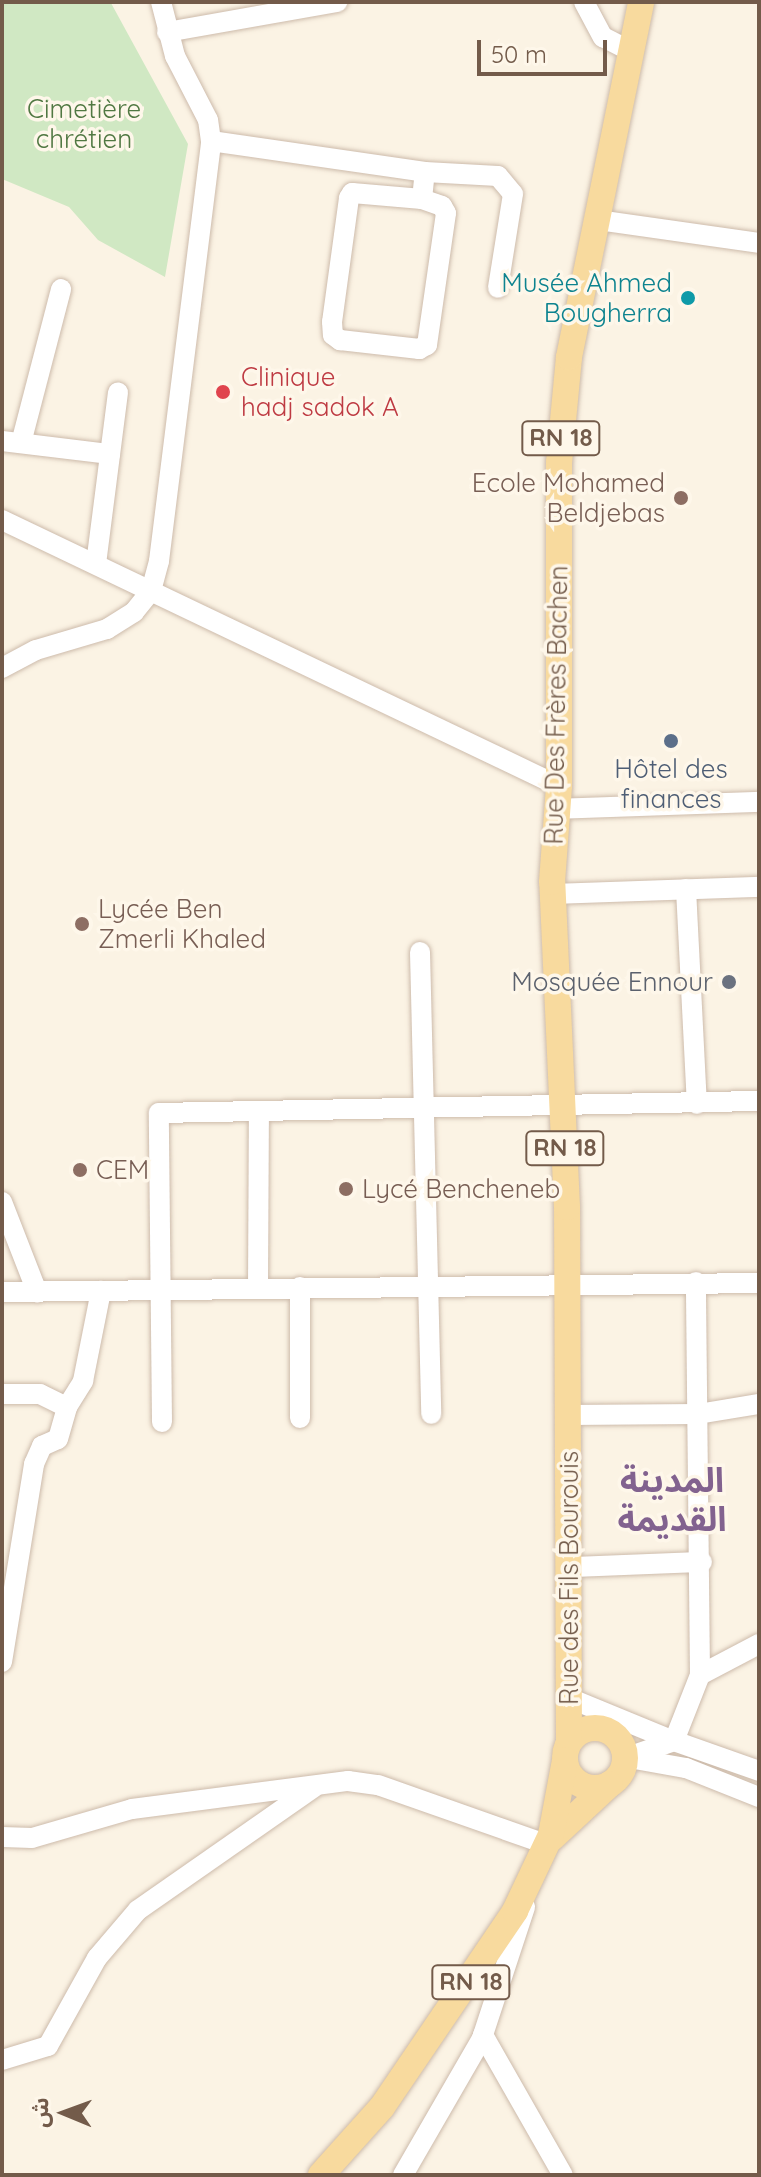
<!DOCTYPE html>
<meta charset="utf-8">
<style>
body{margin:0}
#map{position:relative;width:761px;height:2177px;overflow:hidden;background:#fbf3e4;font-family:Quicksand,"Noto Sans Arabic",sans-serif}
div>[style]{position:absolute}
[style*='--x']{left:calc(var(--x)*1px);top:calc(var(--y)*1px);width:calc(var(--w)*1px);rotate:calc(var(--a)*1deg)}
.green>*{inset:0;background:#d0e8c3}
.roads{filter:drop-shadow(0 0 2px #cdbbab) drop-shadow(0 0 2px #cdbbab)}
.minor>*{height:20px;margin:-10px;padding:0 10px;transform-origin:10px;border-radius:10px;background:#fff}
.major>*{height:26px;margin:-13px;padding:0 13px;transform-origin:13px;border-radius:13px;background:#f8da9e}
.major>.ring{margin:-13px;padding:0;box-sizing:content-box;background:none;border:26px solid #f8da9e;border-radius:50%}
.dots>*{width:22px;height:22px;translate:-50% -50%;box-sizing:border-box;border:4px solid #fef7ea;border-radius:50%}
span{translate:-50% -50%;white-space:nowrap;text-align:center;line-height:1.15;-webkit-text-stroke:7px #fef7ea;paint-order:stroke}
.shield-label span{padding:2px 6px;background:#fef7ea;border:2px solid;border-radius:6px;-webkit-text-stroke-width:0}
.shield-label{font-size:24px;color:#735b4a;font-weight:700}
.park-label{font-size:26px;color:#507842}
.culture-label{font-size:26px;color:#0d838f}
.right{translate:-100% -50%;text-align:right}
.health-label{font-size:26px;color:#be3a42}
.left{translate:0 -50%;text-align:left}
.education-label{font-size:26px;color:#785e54}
.street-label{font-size:26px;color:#735b4a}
.service-label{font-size:26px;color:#4e5e75}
.worship-label{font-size:26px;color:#5b616d}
.district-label{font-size:34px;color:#82628f;font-weight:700}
.frame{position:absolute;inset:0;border:4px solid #735b4a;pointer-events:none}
.north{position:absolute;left:24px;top:2073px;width:80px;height:80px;-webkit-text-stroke:6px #fef7ea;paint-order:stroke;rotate:271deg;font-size:22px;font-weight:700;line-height:32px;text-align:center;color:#735b4a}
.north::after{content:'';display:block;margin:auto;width:28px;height:36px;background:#735b4a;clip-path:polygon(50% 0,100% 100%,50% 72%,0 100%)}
.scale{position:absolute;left:477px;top:40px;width:130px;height:36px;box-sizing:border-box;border:4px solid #735b4a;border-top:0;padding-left:10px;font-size:24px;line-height:28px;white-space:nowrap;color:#735b4a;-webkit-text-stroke:6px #fef7ea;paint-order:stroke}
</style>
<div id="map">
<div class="green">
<div style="clip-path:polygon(2px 2px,111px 3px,188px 144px,165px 277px,98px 240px,69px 207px,2px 179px)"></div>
</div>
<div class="roads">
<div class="minor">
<div style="--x:584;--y:2;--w:40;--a:62"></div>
<div style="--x:603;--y:37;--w:31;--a:27"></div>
<div style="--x:167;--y:32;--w:173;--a:-10"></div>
<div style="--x:211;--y:141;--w:216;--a:8.2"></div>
<div style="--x:425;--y:172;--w:73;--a:3.1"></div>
<div style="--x:498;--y:176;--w:23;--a:50"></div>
<div style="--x:513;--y:194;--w:95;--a:99.1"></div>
<div style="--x:422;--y:199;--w:70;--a:-175.1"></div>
<div style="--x:352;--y:193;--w:6;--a:121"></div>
<div style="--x:349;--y:198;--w:125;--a:97.8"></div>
<div style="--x:332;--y:322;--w:13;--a:86"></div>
<div style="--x:333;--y:335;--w:9;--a:36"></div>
<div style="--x:340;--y:340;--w:80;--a:6.5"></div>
<div style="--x:419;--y:349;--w:9;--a:-27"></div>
<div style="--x:427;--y:345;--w:133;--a:-81.8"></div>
<div style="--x:446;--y:213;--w:8;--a:-120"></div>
<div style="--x:442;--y:206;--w:21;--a:-161"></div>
<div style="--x:422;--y:199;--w:27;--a:-84"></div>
<div style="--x:598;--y:220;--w:163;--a:8.1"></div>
<div style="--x:2;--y:441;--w:109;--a:6.9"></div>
<div style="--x:21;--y:443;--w:159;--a:-75.4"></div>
<div style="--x:2;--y:520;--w:617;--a:25.53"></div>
<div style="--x:96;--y:564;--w:173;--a:-82.7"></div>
<div style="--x:2;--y:668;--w:38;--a:-28"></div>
<div style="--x:36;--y:650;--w:74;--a:-16.5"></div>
<div style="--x:107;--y:629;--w:32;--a:-32"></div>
<div style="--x:134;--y:612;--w:27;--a:-51"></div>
<div style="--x:151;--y:591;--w:31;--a:-75"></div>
<div style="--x:159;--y:561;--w:423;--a:-82.9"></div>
<div style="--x:211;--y:141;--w:21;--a:-98"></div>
<div style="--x:208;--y:120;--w:72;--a:-117.3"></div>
<div style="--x:175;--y:56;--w:56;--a:-104.5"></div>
<div style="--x:556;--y:809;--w:203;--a:-2"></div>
<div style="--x:686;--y:889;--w:215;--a:87.1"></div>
<div style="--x:555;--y:894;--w:204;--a:-2"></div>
<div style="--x:420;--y:952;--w:462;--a:88.6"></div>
<div style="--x:2;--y:1202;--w:97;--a:68.7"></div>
<div style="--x:300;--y:1287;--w:131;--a:90"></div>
<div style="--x:258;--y:1288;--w:176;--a:-89.7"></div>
<div style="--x:2;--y:1292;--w:757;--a:-0.68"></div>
<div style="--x:2;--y:1394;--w:38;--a:0"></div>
<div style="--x:40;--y:1394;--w:30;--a:26"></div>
<div style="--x:568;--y:1415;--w:130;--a:-0.4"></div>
<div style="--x:698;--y:1414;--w:62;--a:-9.3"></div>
<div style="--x:162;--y:1422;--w:309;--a:-90.6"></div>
<div style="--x:159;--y:1113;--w:600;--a:-1.15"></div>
<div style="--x:571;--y:1567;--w:131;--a:-2.2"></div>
<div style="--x:2;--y:1662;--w:201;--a:-80.8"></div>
<div style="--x:34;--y:1464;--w:20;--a:-66"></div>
<div style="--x:42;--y:1446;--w:17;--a:-24"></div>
<div style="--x:58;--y:1439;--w:33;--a:-74"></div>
<div style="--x:67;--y:1407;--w:31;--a:-58"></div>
<div style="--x:83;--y:1381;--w:92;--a:-78.7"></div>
<div style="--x:700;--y:1675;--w:67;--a:-27.7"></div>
<div style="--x:569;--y:1698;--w:113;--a:22.3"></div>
<div style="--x:674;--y:1741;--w:71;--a:-68.5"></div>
<div style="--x:700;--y:1675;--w:393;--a:-90.6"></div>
<div style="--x:625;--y:1758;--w:52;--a:-19.1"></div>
<div style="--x:674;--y:1741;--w:90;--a:19.4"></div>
<div style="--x:629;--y:1758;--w:58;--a:10"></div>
<div style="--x:686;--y:1768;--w:79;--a:21.7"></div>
<div style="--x:2;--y:1837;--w:30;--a:2"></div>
<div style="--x:32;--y:1838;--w:104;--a:-16.2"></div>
<div style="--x:132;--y:1809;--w:218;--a:-7.4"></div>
<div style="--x:348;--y:1781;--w:30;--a:8"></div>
<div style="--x:378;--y:1785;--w:178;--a:19.4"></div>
<div style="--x:546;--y:1844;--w:15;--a:106"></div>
<div style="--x:483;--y:2035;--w:161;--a:60.3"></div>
<div style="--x:2;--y:2060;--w:48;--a:-16.9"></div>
<div style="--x:48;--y:2046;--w:101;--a:-60.9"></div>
<div style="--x:97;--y:1958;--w:63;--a:-49.5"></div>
<div style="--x:138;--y:1910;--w:215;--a:-34.9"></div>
<div style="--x:403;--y:2175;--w:158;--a:-60"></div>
<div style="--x:482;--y:2038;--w:138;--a:-71.8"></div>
</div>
<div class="major">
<div class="ring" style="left:565px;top:1728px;width:34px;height:34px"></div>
<div style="--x:569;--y:1741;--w:534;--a:-90.21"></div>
<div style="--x:567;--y:1207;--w:325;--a:-92.6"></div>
<div style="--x:552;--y:882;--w:96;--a:-85.8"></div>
<div style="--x:559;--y:786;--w:323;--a:-90"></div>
<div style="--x:559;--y:463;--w:106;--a:-84.6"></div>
<div style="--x:569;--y:357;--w:362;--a:-78.5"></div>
<div style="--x:552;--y:1838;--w:79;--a:-43"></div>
<div style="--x:321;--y:2175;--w:91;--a:-48.1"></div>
<div style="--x:382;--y:2107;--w:237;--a:-55.8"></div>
<div style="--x:515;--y:1911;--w:84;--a:-64.7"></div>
<div style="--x:551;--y:1835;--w:76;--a:-79.4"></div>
</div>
</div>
<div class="dots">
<div style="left:688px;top:298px;background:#0f9aa8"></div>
<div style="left:223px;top:392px;background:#e0444e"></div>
<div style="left:681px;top:498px;background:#8d6e63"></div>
<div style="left:671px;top:741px;background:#5c6f8a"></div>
<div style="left:82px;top:924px;background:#8d6e63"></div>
<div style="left:729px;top:982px;background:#6b7280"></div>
<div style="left:80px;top:1170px;background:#8d6e63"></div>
<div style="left:346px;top:1189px;background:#8d6e63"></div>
</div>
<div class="shield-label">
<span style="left:561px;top:438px">RN 18</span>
<span style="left:565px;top:1148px">RN 18</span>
<span style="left:471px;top:1982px">RN 18</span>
</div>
<div class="park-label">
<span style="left:84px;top:124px">Cimetière<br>chrétien</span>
</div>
<div class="culture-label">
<span class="right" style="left:672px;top:298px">Musée Ahmed<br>Bougherra</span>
</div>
<div class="health-label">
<span class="left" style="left:241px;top:392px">Clinique<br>hadj sadok A</span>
</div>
<div class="education-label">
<span class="right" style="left:665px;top:498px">Ecole Mohamed<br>Beldjebas</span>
<span class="left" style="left:98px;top:924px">Lycée Ben<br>Zmerli Khaled</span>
<span class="left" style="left:96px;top:1170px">CEM</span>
<span class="left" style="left:362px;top:1189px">Lycé Bencheneb</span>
</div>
<div class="street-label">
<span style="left:556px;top:705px;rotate:-89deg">Rue Des Frères Bachen</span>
<span style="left:569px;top:1578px;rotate:-90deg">Rue des Fils Bourouis</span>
</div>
<div class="service-label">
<span style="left:671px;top:784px">Hôtel des<br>finances</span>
</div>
<div class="worship-label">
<span class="right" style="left:713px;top:982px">Mosquée Ennour</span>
</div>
<div class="district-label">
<span style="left:672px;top:1499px">المدينة<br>القديمة</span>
</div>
<div class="frame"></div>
<div class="north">ش</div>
<div class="scale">50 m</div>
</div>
